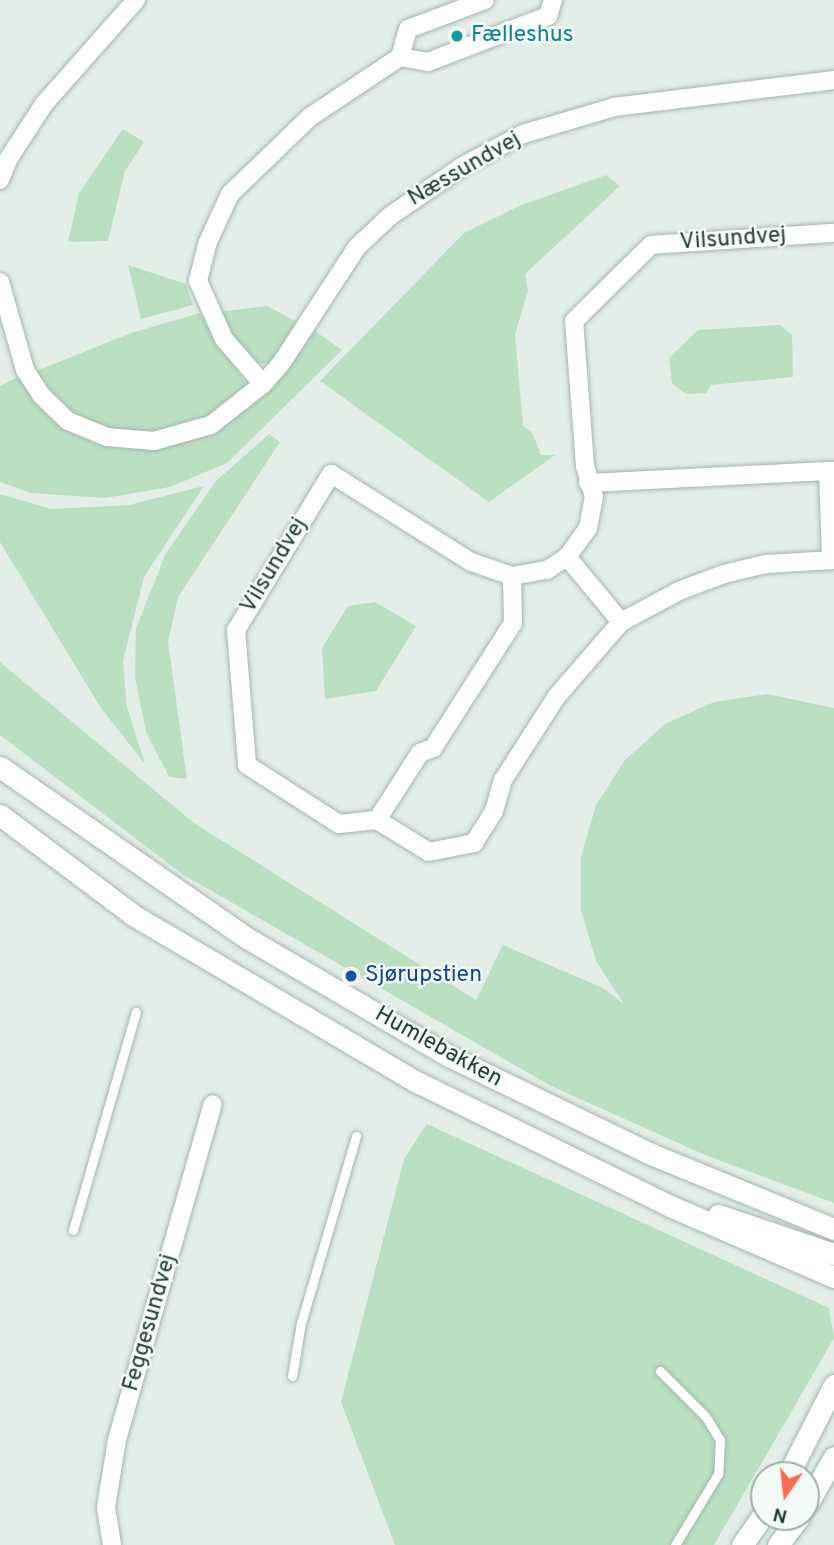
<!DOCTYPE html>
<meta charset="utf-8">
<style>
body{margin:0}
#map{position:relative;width:834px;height:1545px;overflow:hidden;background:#e3eee8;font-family:Overpass,sans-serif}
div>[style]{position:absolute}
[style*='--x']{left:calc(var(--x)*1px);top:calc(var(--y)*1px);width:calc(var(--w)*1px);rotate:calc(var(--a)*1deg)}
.green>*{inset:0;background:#bae0c1}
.roads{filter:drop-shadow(0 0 2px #a5b6af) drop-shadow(0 0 2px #a5b6af)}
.service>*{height:9px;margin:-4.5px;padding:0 4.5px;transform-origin:4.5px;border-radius:4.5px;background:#fff}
.minor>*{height:18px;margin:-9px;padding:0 9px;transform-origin:9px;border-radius:9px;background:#fff}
.tertiary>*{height:21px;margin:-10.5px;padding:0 10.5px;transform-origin:10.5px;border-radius:10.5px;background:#fff}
.dots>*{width:19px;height:19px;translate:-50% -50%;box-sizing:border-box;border:4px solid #f4faf6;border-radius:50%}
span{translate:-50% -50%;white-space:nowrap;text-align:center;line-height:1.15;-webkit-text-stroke:5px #f4faf6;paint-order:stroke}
.culture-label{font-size:23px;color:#0d838f}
.left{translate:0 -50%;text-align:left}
.street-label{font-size:23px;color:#214035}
.transit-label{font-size:23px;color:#164399}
.north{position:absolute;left:750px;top:1461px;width:70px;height:70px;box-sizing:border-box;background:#f4faf6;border:2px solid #a0b0a9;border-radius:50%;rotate:194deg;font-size:19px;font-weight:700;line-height:28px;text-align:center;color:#214035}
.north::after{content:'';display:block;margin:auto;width:24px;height:32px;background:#fa6c54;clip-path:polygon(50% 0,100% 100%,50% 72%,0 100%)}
</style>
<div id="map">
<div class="green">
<div style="clip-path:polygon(123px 129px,144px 142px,125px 171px,108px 241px,68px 242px,79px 193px)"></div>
<div style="clip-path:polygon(606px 175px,620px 186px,525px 274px,528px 291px,515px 334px,523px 426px,532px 432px,541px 455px,555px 455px,489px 502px,320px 381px,464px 233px,519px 206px)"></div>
<div style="clip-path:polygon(128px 265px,186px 284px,193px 305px,141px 319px)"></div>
<div style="clip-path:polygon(267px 306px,299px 323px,272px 363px,257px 364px,233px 342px,217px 312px)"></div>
<div style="clip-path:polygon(200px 313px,247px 385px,206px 421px,148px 436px,111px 432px,72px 416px,45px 391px,34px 372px,131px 333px)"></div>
<div style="clip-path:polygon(780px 325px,792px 335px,793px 377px,711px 385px,706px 393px,686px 394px,672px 383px,669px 358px,698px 330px)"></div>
<div style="clip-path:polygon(315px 331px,342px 350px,227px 463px,170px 487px,105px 498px,31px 493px,0 482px,0 386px,20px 376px,64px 428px,111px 447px,160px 447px,210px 430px,246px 410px,278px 383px)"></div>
<div style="clip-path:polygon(269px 434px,280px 442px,178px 597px,168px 642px,187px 779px,169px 777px,146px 732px,135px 678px,136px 628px,166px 553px,216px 481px)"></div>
<div style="clip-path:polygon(204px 486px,144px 577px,123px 661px,127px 707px,145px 764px,101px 708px,0 542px,0 494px,51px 509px,129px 505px)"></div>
<div style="clip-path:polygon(375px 602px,416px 626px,376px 691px,325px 699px,322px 648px,348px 606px)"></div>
<div style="clip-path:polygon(0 662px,194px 823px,476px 1000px,503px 945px,603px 988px,624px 1004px,596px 961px,581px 910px,581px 857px,596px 805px,625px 760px,665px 724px,714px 702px,767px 694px,834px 708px,834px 1203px,705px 1155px,551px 1086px,182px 874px,0 735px)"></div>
<div style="clip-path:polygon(427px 1124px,829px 1308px,834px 1338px,714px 1545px,395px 1545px,341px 1402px,404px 1159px)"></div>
</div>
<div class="roads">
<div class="service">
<div style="--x:73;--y:1230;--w:227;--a:-73.9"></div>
<div style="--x:660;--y:1371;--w:65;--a:45"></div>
<div style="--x:706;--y:1417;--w:27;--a:59"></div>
<div style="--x:720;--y:1440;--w:34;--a:93"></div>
<div style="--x:718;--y:1474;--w:83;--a:121.2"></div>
<div style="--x:292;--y:1376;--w:54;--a:-80.4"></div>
<div style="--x:301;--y:1323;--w:195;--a:-73.6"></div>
</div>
<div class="minor">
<div style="--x:400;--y:57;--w:29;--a:-74"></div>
<div style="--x:408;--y:29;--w:82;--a:-20.6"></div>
<div style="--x:0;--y:180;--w:24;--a:-68"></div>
<div style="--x:9;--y:158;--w:64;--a:-57.1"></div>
<div style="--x:44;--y:104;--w:139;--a:-48.5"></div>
<div style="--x:0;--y:282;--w:91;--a:74.1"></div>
<div style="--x:25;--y:370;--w:30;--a:57"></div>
<div style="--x:41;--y:395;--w:37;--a:44"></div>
<div style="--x:68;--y:421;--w:42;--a:22.3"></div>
<div style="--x:107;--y:437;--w:47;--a:4.9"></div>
<div style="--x:154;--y:441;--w:59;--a:-15.7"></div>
<div style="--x:211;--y:425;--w:66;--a:-38.3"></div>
<div style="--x:263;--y:384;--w:29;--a:-49"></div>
<div style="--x:282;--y:362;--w:137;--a:-56.9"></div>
<div style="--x:357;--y:247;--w:45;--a:-43.2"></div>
<div style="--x:390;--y:216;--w:88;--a:-34.4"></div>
<div style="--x:463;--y:166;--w:68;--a:-28.1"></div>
<div style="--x:523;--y:134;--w:95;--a:-16.5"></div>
<div style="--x:614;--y:107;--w:222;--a:-7"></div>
<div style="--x:263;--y:384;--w:60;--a:-130.9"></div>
<div style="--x:224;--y:339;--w:64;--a:-114.1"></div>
<div style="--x:198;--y:281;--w:38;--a:-76"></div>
<div style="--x:207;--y:244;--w:55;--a:-65.3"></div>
<div style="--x:230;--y:194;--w:111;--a:-43.9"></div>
<div style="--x:310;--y:117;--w:108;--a:-33.7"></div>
<div style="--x:400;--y:57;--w:28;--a:10"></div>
<div style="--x:428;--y:62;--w:129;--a:-21"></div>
<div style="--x:548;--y:16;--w:17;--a:-73"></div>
<div style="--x:588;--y:483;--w:240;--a:-2.9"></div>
<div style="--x:831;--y:560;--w:89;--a:-91.9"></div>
<div style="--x:828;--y:471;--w:6;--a:0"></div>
<div style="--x:512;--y:576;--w:43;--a:-161.1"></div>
<div style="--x:471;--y:562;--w:165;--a:-147.8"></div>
<div style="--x:331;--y:474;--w:183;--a:121.3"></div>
<div style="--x:236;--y:630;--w:135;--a:85.3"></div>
<div style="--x:247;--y:765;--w:109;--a:32.7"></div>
<div style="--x:339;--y:824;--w:38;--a:-6"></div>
<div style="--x:377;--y:820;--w:80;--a:-57.3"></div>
<div style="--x:420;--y:753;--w:14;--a:-21"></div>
<div style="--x:433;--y:748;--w:148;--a:-57.4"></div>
<div style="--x:513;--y:623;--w:47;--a:-91.2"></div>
<div style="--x:512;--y:576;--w:36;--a:-10"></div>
<div style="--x:547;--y:570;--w:24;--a:-33"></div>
<div style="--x:621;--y:622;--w:85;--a:-129.7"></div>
<div style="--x:567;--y:557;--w:36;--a:-54"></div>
<div style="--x:588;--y:528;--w:32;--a:-79"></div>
<div style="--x:594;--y:497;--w:32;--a:-106"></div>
<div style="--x:585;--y:466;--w:145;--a:-94.3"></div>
<div style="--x:574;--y:321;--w:108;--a:-44.6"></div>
<div style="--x:651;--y:245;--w:183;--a:-3.8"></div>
<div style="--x:377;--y:820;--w:61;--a:31.6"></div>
<div style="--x:429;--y:852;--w:46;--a:-11.3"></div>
<div style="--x:474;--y:843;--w:38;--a:-58"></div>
<div style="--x:494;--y:811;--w:32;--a:-74"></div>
<div style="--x:503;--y:780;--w:100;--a:-57.3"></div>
<div style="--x:557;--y:696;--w:98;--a:-49.1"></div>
<div style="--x:621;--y:622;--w:68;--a:-28.1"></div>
<div style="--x:681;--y:590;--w:46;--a:-20.4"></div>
<div style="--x:724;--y:574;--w:43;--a:-13.4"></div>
<div style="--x:766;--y:564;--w:68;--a:-3.4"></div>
<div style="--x:112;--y:1545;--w:38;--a:-99"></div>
<div style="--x:106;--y:1507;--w:68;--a:-80.7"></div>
<div style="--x:117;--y:1440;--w:349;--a:-74.1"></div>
</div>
<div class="tertiary">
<div style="--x:0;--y:767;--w:300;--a:34.7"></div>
<div style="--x:247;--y:938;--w:236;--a:30.3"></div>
<div style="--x:451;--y:1057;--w:222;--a:25.9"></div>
<div style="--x:651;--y:1154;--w:198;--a:22.3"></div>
<div style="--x:0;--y:815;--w:166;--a:36.9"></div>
<div style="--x:133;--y:915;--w:329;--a:30.5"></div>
<div style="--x:417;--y:1082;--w:282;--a:26.1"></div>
<div style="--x:670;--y:1206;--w:179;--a:23.4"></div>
<div style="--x:718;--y:1215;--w:122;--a:18.6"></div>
<div style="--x:788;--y:1475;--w:101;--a:-62.9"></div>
<div style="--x:806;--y:1506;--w:56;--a:-60.3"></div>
<div style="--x:742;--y:1545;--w:38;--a:-55"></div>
<div style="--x:778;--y:1545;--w:35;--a:-53"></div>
</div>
</div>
<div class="dots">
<div style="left:457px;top:36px;background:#0f9aa8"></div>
<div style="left:351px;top:976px;background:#1a4fb4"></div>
</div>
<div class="culture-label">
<span class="left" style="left:471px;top:36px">Fælleshus</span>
</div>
<div class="street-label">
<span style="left:465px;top:170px;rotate:-30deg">Næssundvej</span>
<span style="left:733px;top:240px;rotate:-4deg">Vilsundvej</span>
<span style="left:275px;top:566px;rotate:-59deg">Vilsundvej</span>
<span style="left:438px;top:1048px;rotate:29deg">Humlebakken</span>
<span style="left:151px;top:1323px;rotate:-74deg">Feggesundvej</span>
</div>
<div class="transit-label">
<span class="left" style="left:365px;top:976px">Sjørupstien</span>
</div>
<div class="north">N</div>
</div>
